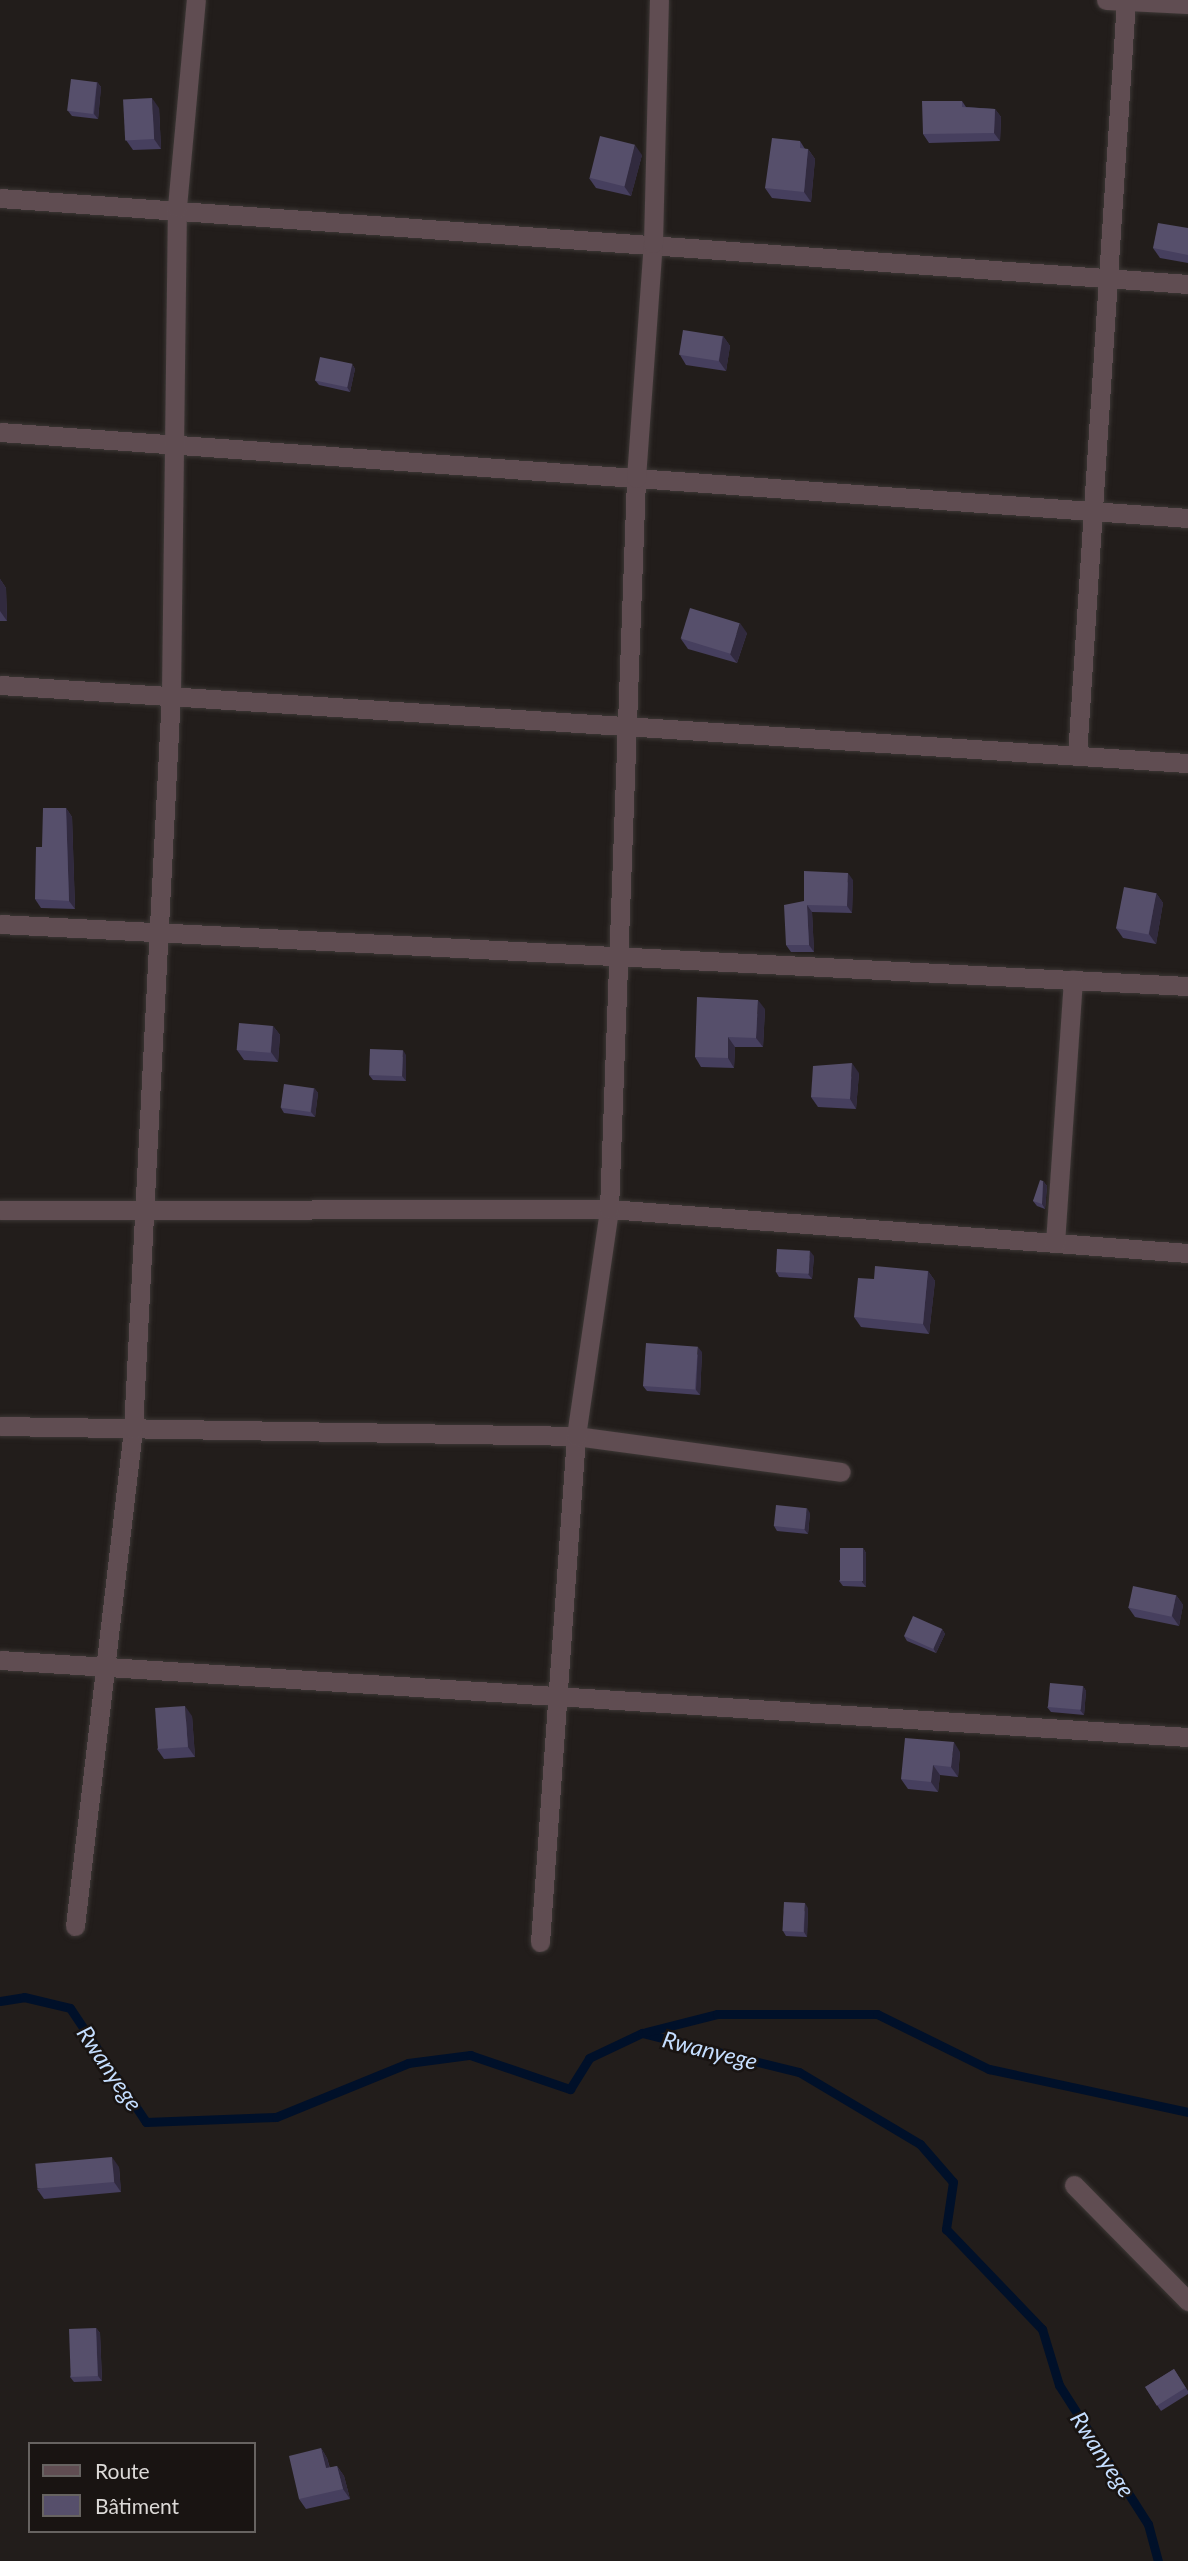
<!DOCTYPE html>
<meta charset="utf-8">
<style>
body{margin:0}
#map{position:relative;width:1188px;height:2561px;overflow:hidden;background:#221d1b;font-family:Lato,sans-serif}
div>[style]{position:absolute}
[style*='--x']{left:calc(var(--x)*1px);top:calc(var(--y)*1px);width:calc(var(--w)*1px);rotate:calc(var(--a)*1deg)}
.stream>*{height:9px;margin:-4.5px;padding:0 4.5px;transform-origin:4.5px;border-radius:4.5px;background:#001029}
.roads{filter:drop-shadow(0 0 2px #3c3735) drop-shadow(0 0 2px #3c3735)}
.minor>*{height:19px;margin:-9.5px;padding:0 9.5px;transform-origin:9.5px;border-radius:9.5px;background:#604d52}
.tertiary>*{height:19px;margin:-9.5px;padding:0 9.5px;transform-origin:9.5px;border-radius:9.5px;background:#604d52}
.wall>*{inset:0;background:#463f5e}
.shaded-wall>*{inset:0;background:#312a3e}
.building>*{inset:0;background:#564f6b;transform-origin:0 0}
span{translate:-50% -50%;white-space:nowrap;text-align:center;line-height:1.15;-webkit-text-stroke:5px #191412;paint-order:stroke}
.water-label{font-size:23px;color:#c5deff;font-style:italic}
.legend{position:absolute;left:28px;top:2442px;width:228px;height:91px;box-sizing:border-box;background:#191412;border:2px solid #676361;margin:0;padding:9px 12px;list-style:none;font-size:21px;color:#dcd9d7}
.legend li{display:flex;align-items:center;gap:14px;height:35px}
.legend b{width:35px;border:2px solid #676361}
</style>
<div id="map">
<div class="stream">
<div style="--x:0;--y:2001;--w:24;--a:-9"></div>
<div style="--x:24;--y:1997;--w:47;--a:13.4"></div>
<div style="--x:70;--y:2008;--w:137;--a:56.3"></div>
<div style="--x:146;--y:2122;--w:130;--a:-2.2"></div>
<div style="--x:276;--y:2117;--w:143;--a:-22.2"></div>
<div style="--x:408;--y:2063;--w:63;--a:-7.4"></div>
<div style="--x:470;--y:2055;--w:106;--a:18.8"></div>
<div style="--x:570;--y:2089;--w:36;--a:-58"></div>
<div style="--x:589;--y:2058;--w:59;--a:-25.3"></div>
<div style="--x:642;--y:2033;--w:162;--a:14"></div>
<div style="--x:799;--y:2072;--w:141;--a:30.8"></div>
<div style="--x:920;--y:2144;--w:50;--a:49"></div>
<div style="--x:953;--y:2182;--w:48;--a:98.5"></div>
<div style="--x:946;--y:2229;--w:139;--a:46.2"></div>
<div style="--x:1042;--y:2329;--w:59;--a:73.1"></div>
<div style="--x:1059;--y:2385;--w:165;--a:57.4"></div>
<div style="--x:1148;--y:2524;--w:38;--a:75"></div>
<div style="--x:646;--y:2032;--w:73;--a:-14.2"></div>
<div style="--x:717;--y:2014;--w:160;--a:0"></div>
<div style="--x:877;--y:2014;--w:125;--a:26.2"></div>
<div style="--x:989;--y:2069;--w:204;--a:12.2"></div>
</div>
<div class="roads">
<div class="minor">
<div style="--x:1106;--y:0;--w:82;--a:2.8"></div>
<div style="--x:0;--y:198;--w:1191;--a:4.14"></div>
<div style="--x:0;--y:432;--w:1191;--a:4.14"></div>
<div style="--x:1077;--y:756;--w:758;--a:-86.29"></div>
<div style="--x:0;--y:924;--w:1190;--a:2.99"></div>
<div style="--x:0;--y:1210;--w:609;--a:-0.09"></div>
<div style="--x:609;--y:1209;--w:581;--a:4.35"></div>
<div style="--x:1055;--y:1243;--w:264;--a:-86.1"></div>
<div style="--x:0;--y:1426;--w:576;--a:0.99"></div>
<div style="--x:576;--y:1436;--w:267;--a:7.7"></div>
<div style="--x:0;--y:1660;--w:1190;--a:3.71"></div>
<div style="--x:75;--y:1926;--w:500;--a:-83.34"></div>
<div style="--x:133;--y:1429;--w:736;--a:-87.04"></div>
<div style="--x:171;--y:694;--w:487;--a:-89.3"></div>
<div style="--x:177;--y:207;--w:208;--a:-84.8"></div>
<div style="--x:540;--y:1942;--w:507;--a:-85.93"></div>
<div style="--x:576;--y:1436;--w:229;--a:-81.7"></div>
<div style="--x:609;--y:1209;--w:731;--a:-87.88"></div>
<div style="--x:636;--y:478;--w:236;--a:-85.9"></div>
<div style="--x:653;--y:243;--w:243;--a:-88.6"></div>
<div style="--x:1074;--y:2185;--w:163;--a:45.5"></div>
</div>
<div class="tertiary">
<div style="--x:0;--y:685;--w:1191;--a:3.76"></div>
</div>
</div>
<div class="wall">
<div style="clip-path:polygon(97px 82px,101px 87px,98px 119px,72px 116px,68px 111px)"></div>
<div style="clip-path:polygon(962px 101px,966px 107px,995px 109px,1001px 117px,1000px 141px,929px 143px,923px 134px)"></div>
<div style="clip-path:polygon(159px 108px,161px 149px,133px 150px,126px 140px)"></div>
<div style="clip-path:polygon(800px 141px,805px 149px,808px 149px,815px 159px,811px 202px,772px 198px,765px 188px)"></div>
<div style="clip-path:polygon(642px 155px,631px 196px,596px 188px,589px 178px)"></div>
<div style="clip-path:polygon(1188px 228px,1188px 263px,1160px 258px,1153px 248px)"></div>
<div style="clip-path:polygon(723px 336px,730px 346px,726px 371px,686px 365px,680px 355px)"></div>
<div style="clip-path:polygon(352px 364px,355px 369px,350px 392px,319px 385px,315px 380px)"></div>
<div style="clip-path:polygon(0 579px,6px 588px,7px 621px,0 621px)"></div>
<div style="clip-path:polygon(747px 633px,737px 663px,688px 649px,681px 639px)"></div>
<div style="clip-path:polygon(66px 808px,72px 817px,75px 909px,41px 908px,35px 899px)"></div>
<div style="clip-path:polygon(853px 880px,852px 913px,812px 912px,814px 952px,791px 952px,786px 945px,804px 901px)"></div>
<div style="clip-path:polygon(1156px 893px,1163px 903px,1156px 944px,1123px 938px,1116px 928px)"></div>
<div style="clip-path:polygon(765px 1009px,763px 1047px,735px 1047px,734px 1068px,701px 1067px,695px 1057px)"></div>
<div style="clip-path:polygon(273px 1026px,280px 1035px,278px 1062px,244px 1060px,237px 1050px)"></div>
<div style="clip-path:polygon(406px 1055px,406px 1081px,373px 1080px,369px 1075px)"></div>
<div style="clip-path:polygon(859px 1073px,856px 1109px,818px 1107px,811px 1097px)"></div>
<div style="clip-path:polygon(314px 1088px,318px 1093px,315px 1117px,284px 1113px,281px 1108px)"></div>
<div style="clip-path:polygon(1043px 1181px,1047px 1186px,1045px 1209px,1037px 1206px,1033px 1201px)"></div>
<div style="clip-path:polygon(814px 1256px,812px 1279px,779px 1277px,776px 1272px)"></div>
<div style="clip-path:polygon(928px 1271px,935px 1281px,929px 1334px,861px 1327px,854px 1317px)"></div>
<div style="clip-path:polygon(702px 1352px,700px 1395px,647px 1391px,643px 1386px)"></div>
<div style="clip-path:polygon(810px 1513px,808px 1534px,777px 1531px,774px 1526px)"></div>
<div style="clip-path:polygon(863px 1548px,866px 1553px,866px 1587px,843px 1586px,839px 1581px)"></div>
<div style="clip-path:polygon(1176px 1595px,1183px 1605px,1179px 1626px,1135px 1617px,1128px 1607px)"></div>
<div style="clip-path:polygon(942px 1629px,945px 1634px,936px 1653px,907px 1641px,904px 1636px)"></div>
<div style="clip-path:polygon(1083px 1686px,1086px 1691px,1084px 1715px,1051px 1712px,1047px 1707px)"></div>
<div style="clip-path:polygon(192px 1716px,195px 1757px,164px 1759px,157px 1749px)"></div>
<div style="clip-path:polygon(960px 1752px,958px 1777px,940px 1775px,938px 1792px,908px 1789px,901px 1779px)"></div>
<div style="clip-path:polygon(808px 1908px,807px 1937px,786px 1936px,783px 1931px)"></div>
<div style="clip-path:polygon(119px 2167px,121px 2192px,44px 2199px,37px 2189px)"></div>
<div style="clip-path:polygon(96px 2328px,100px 2333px,102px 2381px,74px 2382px,70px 2377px)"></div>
<div style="clip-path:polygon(1174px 2369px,1188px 2391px,1188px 2394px,1161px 2411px,1145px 2387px)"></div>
<div style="clip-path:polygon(321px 2448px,327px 2458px,330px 2468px,337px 2466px,344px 2476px,350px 2499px,306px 2509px,299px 2499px)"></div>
</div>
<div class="shaded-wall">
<div style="clip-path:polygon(97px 82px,101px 87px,98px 119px,94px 114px)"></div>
<div style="clip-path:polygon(152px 98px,159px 108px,161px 149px,154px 139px)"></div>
<div style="clip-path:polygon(995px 109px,1001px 117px,1000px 141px,994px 133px)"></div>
<div style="clip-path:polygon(635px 145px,642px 155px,631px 196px,624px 186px)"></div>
<div style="clip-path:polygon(808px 149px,815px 159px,811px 202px,804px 192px)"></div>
<div style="clip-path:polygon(723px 336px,730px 346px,726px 371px,719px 361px)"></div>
<div style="clip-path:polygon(352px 364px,355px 369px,350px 392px,347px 387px)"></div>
<div style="clip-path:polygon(0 579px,6px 588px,7px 621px,0 611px)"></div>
<div style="clip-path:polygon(740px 623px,747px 633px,737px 663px,730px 654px)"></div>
<div style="clip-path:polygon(66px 808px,72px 817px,75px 909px,69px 901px)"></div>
<div style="clip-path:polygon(848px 873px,853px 880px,852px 913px,847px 906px)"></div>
<div style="clip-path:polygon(1156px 893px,1163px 903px,1156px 944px,1149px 934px)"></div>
<div style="clip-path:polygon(807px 905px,812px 912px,814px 952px,809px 945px)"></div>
<div style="clip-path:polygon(758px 1000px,765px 1009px,763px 1047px,756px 1038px)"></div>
<div style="clip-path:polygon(273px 1026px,280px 1035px,278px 1062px,271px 1052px)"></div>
<div style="clip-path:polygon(728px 1037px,735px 1047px,734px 1068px,728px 1058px)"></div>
<div style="clip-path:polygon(403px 1050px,406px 1055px,406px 1081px,402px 1076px)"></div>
<div style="clip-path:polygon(852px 1063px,859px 1073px,856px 1109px,850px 1099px)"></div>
<div style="clip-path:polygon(314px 1088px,318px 1093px,315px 1117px,311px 1112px)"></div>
<div style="clip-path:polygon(1043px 1181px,1047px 1186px,1045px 1209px,1042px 1204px)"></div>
<div style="clip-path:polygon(810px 1251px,814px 1256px,812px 1279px,808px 1274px)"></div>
<div style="clip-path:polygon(928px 1271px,935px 1281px,929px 1334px,923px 1324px)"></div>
<div style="clip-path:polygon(698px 1347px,702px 1352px,700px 1395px,696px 1390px)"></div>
<div style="clip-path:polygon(807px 1508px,810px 1513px,808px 1534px,804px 1529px)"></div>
<div style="clip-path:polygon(863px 1548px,866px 1553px,866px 1587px,862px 1582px)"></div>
<div style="clip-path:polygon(1176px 1595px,1183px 1605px,1179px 1626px,1172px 1616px)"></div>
<div style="clip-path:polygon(942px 1629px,945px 1634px,936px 1653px,933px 1648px)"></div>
<div style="clip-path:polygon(1083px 1686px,1086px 1691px,1084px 1715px,1080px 1710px)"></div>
<div style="clip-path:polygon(185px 1706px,192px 1716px,195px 1757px,188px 1747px)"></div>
<div style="clip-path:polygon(954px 1742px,960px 1752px,958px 1777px,951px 1767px)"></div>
<div style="clip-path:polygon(933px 1765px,940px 1775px,938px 1792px,931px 1782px)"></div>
<div style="clip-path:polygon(805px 1903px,808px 1908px,807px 1937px,804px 1932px)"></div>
<div style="clip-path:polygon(112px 2157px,119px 2167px,121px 2192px,114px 2182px)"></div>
<div style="clip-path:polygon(96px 2328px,100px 2333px,102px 2381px,98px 2376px)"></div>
<div style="clip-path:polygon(321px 2448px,327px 2458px,332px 2478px,326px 2468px)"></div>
<div style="clip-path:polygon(337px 2466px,344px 2476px,350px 2499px,343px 2489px)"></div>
</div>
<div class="building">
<div style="left:71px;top:79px;width:26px;height:32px;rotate:7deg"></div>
<div style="left:152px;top:98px;width:41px;height:29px;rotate:87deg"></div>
<div style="clip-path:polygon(922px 101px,962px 101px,962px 107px,995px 109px,994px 133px,923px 134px)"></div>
<div style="left:600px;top:136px;width:36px;height:43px;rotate:14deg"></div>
<div style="clip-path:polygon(772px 138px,800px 141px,800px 148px,808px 149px,804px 192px,765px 188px)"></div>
<div style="clip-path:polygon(1158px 223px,1188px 228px,1188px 255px,1153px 248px)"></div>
<div style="left:683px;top:330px;width:40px;height:25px;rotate:9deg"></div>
<div style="left:320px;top:357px;width:33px;height:24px;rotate:12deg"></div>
<div style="left:690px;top:608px;width:52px;height:32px;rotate:17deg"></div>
<div style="clip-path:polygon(43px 808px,66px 808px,69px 901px,35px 899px,36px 847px,42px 847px)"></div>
<div style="clip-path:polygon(804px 871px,848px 873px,847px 906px,807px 905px,809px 945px,786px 945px,784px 905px,804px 901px)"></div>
<div style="left:1124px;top:887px;width:33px;height:42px;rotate:11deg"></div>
<div style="clip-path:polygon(697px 997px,758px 1000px,756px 1038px,728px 1037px,728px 1058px,695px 1057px)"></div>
<div style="left:239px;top:1023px;width:34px;height:27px;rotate:5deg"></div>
<div style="left:370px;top:1049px;width:33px;height:26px;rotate:2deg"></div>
<div style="clip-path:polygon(852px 1063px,850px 1099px,811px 1097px,813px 1066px)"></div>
<div style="left:284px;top:1084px;width:30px;height:24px;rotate:8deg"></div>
<div style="clip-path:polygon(1040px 1180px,1043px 1181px,1042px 1204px,1033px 1201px)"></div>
<div style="left:777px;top:1249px;width:33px;height:23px;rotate:3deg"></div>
<div style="clip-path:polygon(875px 1266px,928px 1271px,923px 1324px,854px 1317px,858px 1278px,874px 1279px)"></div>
<div style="left:646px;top:1343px;width:52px;height:43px;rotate:4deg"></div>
<div style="left:776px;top:1505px;width:31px;height:21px;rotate:6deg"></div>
<div style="left:840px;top:1548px;width:23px;height:33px"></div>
<div style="left:1133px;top:1586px;width:44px;height:22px;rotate:12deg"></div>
<div style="left:913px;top:1616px;width:32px;height:22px;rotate:24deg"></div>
<div style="left:1050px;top:1683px;width:33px;height:24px;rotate:5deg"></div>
<div style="left:185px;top:1706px;width:41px;height:30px;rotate:86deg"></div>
<div style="clip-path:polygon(905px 1738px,954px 1742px,951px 1767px,933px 1765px,931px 1782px,901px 1779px)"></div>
<div style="left:784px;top:1902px;width:21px;height:29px;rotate:3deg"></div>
<div style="left:112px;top:2157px;width:25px;height:77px;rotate:85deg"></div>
<div style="left:96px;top:2328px;width:48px;height:27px;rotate:88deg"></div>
<div style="left:1174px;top:2369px;width:22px;height:34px;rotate:58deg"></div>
<div style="clip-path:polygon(321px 2448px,326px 2468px,337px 2466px,343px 2489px,299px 2499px,289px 2456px)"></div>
</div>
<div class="water-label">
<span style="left:710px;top:2050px;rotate:14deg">Rwanyege</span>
<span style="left:110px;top:2068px;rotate:56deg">Rwanyege</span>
<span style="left:1103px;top:2454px;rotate:57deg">Rwanyege</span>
</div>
<ul class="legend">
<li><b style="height:9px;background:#604d52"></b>Route</li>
<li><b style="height:19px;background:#564f6b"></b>Bâtiment</li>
</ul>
</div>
